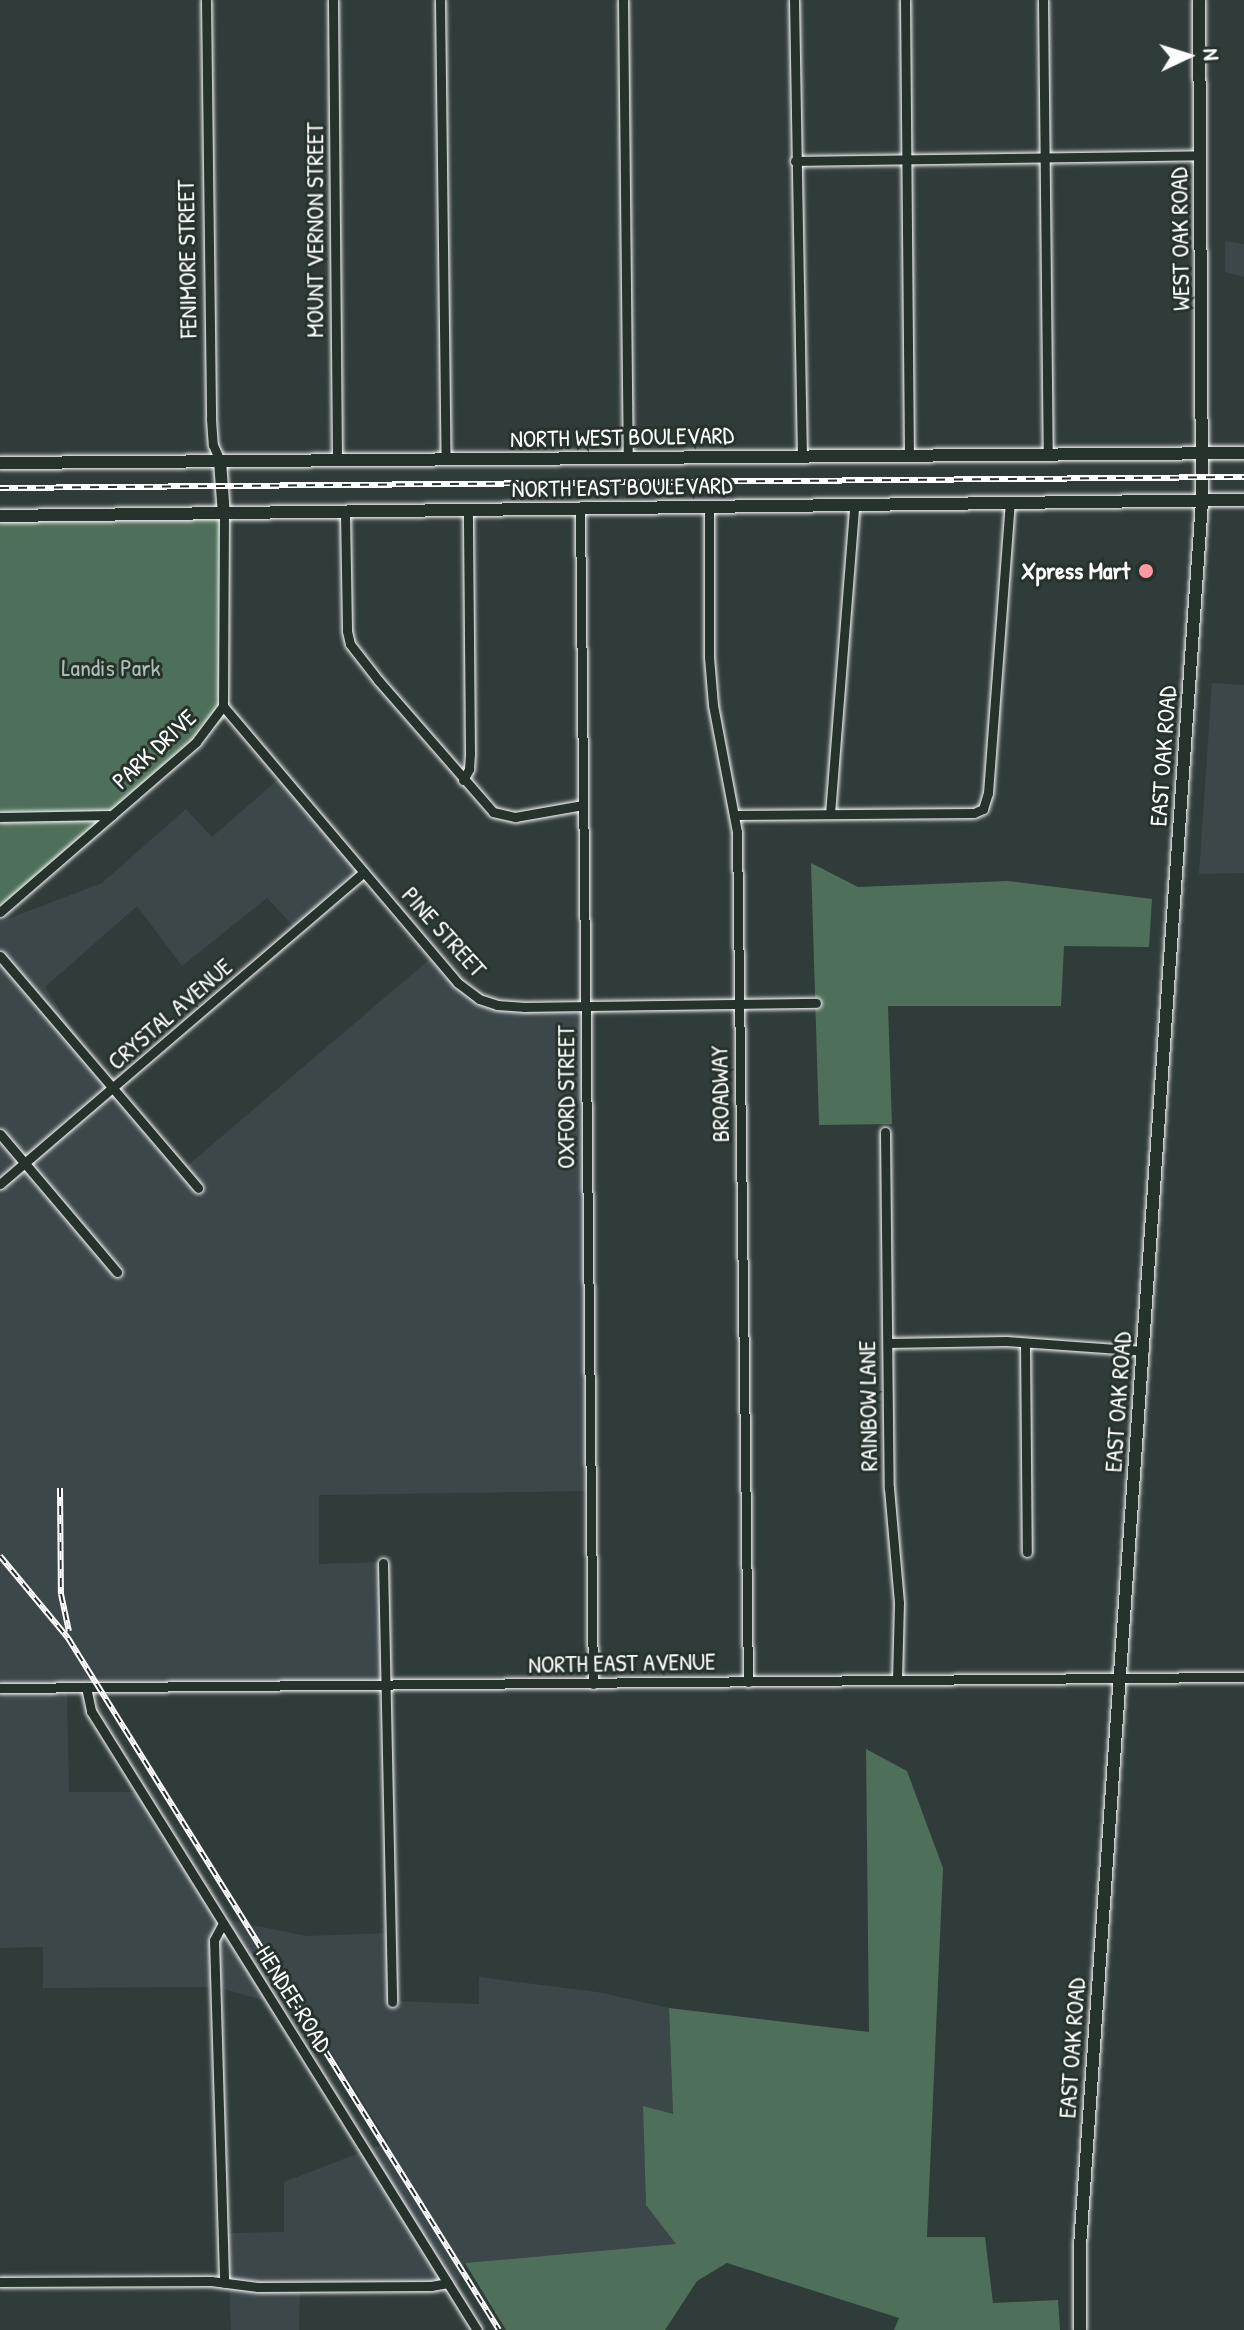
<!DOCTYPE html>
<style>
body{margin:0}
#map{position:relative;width:1244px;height:2330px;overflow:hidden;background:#303c3a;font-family:"Patrick Hand",sans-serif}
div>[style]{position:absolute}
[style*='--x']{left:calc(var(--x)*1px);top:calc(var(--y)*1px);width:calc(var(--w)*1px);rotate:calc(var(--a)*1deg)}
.built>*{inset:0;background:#3c474a}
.green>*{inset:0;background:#4e6f59}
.roads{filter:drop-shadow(0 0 2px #fff) drop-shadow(0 0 2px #fff)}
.street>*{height:9px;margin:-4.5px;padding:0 4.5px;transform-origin:4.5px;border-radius:4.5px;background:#26332d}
.secondary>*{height:12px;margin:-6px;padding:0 6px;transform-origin:6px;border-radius:6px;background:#26332d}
.rail>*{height:6px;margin-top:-3px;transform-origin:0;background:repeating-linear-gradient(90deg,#26332d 0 9px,#fff 0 18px);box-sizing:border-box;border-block:2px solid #fff}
.dots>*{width:22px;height:22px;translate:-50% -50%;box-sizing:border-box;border:4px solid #26332d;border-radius:50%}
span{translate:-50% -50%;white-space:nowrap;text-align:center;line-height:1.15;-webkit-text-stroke:6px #26332d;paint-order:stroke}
.street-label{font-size:24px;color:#fff}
.poi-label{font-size:24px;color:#fff;font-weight:700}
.right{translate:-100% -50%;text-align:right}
.park-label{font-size:24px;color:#afbeb4}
.north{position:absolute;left:1148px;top:16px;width:80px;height:80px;-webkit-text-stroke:6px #26332d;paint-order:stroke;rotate:86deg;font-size:22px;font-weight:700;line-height:32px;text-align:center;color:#fff}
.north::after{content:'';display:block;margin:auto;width:28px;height:36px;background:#fff;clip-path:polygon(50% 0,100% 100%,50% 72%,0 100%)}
</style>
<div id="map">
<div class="built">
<div style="clip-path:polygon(1225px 241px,1244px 244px,1244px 277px,1225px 272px)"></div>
<div style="clip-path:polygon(1212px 683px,1244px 685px,1244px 873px,1199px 874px)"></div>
<div style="clip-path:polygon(282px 776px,362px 872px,296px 929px,267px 898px,182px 966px,137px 906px,45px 987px,90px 1057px,187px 1166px,436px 954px,482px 1002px,586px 1004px,591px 1491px,319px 1495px,319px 1564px,381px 1562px,384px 1686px,67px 1690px,69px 1792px,142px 1792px,223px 1919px,306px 1936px,389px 1933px,392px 2001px,479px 2004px,479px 1977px,597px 1992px,669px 2008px,673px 2115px,643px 2107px,646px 2205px,677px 2244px,465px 2263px,455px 2291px,300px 2290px,299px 2330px,231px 2330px,227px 2233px,284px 2232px,284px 2182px,388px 2142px,305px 2012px,217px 1987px,43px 1988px,43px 1947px,0 1948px,0 922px,102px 883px,186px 809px,212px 837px)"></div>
</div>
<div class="green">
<div style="clip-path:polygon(224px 515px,224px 660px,230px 714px,0 912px,0 516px)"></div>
<div style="clip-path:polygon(811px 863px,858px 887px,1008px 881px,1152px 899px,1149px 947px,1064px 946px,1061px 1006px,888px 1006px,892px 1124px,819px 1125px)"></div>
<div style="clip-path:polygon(866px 1749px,907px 1771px,943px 1868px,927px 2237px,985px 2237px,993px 2303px,1058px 2300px,1060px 2330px,894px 2330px,899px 2318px,727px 2263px,697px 2281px,665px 2330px,506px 2330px,465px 2263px,676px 2244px,646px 2205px,643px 2106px,673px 2114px,669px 2008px,869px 2032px)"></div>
</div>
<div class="roads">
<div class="street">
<div style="--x:206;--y:0;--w:419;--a:89.3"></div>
<div style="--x:211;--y:419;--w:26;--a:86"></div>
<div style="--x:213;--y:445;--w:17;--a:66"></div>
<div style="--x:333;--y:0;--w:461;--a:89.5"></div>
<div style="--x:440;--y:0;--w:460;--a:89.3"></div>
<div style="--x:623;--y:0;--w:459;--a:89.4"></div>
<div style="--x:794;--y:0;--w:457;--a:89"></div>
<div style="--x:905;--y:0;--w:456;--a:89.5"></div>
<div style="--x:1043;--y:0;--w:455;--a:89.4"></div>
<div style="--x:795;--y:161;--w:406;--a:-0.8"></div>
<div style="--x:709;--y:508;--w:149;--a:90"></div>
<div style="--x:709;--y:657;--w:48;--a:85.2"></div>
<div style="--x:713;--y:705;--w:129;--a:79.3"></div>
<div style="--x:737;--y:832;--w:850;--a:89.26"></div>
<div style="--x:580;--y:509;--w:1175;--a:89.37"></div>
<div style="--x:345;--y:513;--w:118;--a:89"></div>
<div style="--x:347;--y:631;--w:13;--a:77"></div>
<div style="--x:350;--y:644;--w:46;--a:52.1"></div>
<div style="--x:378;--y:680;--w:175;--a:48.9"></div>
<div style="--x:493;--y:812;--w:23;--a:13"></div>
<div style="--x:515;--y:817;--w:69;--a:-10"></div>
<div style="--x:223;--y:706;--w:363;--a:49.7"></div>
<div style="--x:458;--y:983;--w:26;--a:37"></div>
<div style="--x:479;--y:999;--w:19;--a:18"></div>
<div style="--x:497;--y:1005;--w:28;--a:4"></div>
<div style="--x:525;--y:1007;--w:291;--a:-0.8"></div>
<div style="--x:463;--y:780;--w:13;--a:-61"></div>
<div style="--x:469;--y:769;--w:16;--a:-86"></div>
<div style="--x:470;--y:753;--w:242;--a:-90.5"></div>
<div style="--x:830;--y:814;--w:309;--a:-85.5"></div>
<div style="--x:735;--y:815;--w:239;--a:-0.5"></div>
<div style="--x:974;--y:813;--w:10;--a:-24"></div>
<div style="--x:983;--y:809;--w:17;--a:-73"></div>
<div style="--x:988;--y:793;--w:291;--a:-85.7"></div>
<div style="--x:0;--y:817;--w:112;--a:-1"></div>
<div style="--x:0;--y:912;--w:259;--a:-40.9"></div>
<div style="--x:196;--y:742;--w:45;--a:-53.1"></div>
<div style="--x:223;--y:706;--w:191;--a:-89.7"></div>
<div style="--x:0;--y:956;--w:305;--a:49.5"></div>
<div style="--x:885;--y:1132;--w:356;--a:89.4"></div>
<div style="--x:889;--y:1488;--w:115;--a:85"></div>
<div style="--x:899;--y:1603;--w:76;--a:91.5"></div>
<div style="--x:0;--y:1134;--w:181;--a:49.7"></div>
<div style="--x:0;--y:1184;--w:479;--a:-40.6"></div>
<div style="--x:888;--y:1343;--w:118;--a:-1"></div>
<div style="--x:1006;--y:1341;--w:138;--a:4.1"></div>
<div style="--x:1025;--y:1343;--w:209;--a:89.5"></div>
<div style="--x:383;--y:1563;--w:439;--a:88.8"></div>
<div style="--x:86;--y:1687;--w:25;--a:78"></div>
<div style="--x:91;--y:1711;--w:729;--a:58.05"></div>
<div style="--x:0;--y:1688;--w:1244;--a:-0.51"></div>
<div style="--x:223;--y:1923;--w:19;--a:118"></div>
<div style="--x:214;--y:1940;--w:343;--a:88.3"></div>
<div style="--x:0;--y:2282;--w:211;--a:-0.3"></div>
<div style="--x:211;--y:2281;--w:47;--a:7.3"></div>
<div style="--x:258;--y:2287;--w:173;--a:-0.3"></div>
<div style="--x:431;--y:2286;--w:17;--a:-10"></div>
</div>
<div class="secondary">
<div style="--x:220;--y:461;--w:54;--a:85.8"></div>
<div style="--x:0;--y:463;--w:1244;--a:-0.46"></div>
<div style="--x:0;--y:516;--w:1244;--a:-0.74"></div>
<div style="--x:1080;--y:2330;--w:84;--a:-90"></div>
<div style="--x:1080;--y:2246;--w:1749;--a:-86"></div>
<div style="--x:1202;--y:501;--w:501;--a:-90.34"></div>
</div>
</div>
<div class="rail">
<div style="--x:0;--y:488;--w:1244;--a:-0.51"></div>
<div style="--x:60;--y:1488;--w:106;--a:89.5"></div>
<div style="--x:61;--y:1594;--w:38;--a:78"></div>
<div style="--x:0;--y:1556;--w:107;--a:50.3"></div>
<div style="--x:68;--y:1638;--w:815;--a:58.08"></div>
</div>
<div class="dots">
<div style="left:1146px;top:571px;background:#ff9aa2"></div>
</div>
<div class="street-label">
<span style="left:315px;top:230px;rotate:-90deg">MOUNT VERNON STREET</span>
<span style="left:1180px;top:239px;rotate:-91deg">WEST OAK ROAD</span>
<span style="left:187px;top:259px;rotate:-91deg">FENIMORE STREET</span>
<span style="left:622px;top:437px;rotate:-1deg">NORTH WEST BOULEVARD</span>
<span style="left:622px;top:487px;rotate:-1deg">NORTH EAST BOULEVARD</span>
<span style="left:154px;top:749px;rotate:-43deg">PARK DRIVE</span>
<span style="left:1163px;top:756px;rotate:-86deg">EAST OAK ROAD</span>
<span style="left:444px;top:932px;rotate:48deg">PINE STREET</span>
<span style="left:170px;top:1014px;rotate:-41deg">CRYSTAL AVENUE</span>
<span style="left:720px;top:1094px;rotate:-91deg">BROADWAY</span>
<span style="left:566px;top:1097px;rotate:-90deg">OXFORD STREET</span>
<span style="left:1118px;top:1402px;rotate:-86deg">EAST OAK ROAD</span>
<span style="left:868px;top:1406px;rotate:-91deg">RAINBOW LANE</span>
<span style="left:622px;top:1663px;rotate:-1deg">NORTH EAST AVENUE</span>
<span style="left:294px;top:1999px;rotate:58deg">HENDEE ROAD</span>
<span style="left:1072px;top:2048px;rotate:-86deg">EAST OAK ROAD</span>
</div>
<div class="poi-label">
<span class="right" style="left:1130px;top:571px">Xpress Mart</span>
</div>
<div class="park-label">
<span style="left:111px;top:668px">Landis Park</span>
</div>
<div class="north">N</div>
</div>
